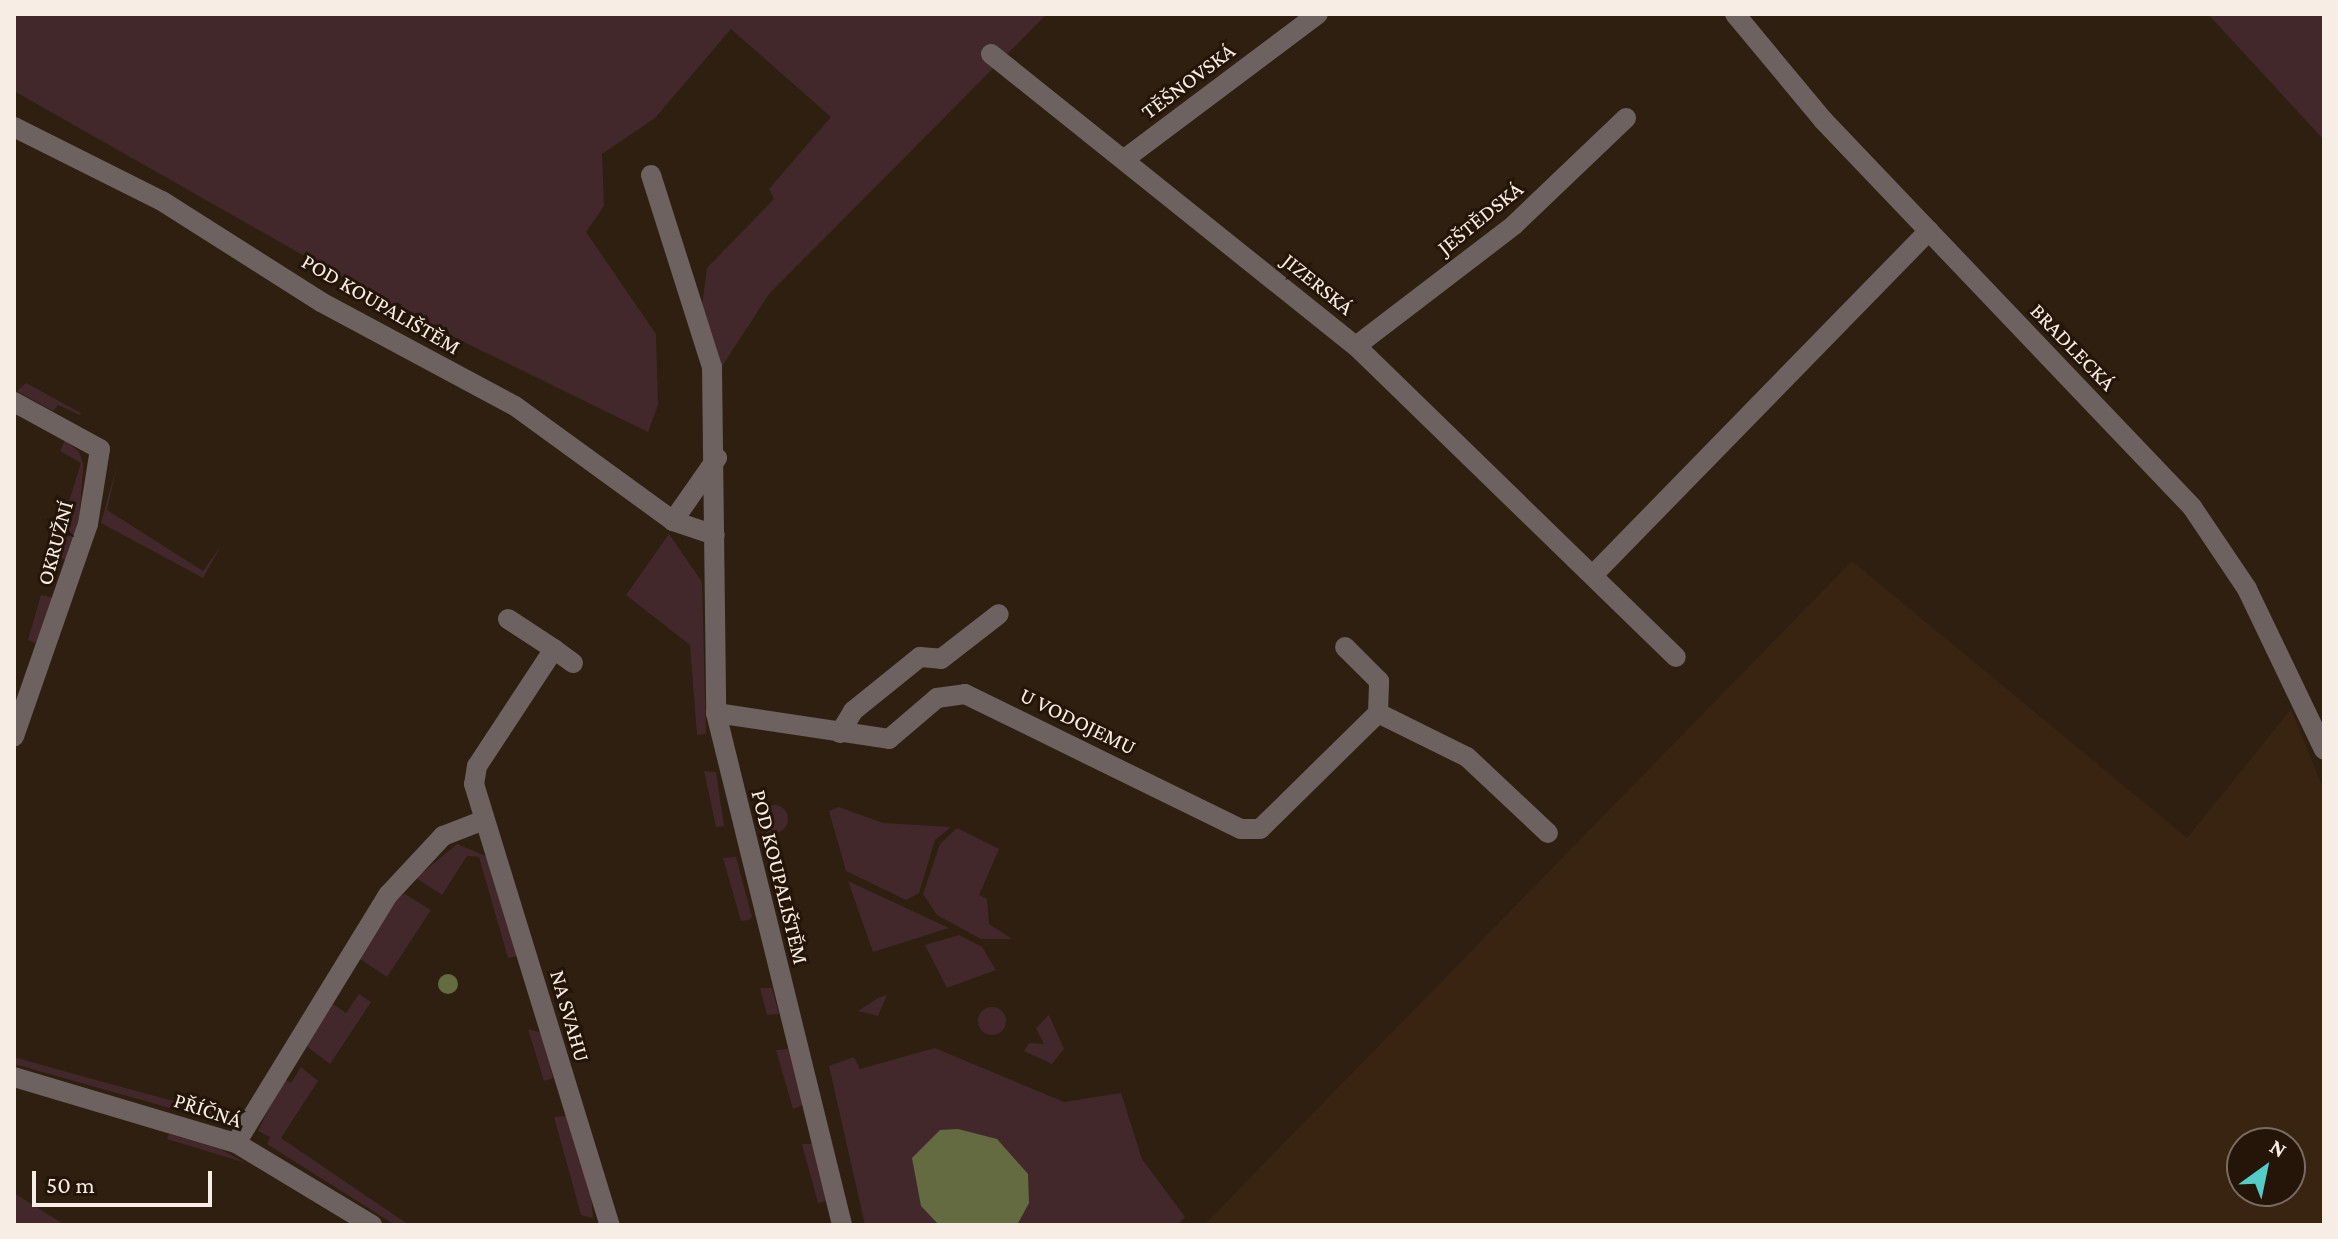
<!DOCTYPE html>
<meta charset="utf-8">
<style>
body{margin:0}
#map{position:relative;width:2338px;height:1239px;overflow:hidden;background:#2e1f11;font-family:"Crimson Pro",serif}
div>[style]{position:absolute}
[style*='--x']{left:calc(var(--x)*1px);top:calc(var(--y)*1px);width:calc(var(--w)*1px);rotate:calc(var(--a)*1deg)}
.built>*{inset:0;background:#382410}
.green>*{inset:0;background:#42282b}
.round{border-radius:50%}
.water>*{inset:0;background:#656b40}
.minor>*{height:20px;margin:-10px;padding:0 10px;transform-origin:10px;border-radius:10px;background:#6d625f}
span{translate:-50% -50%;white-space:nowrap;text-align:center;line-height:1.15;-webkit-text-stroke:6px #241508;paint-order:stroke}
.street-label{font-size:22px;color:#f8ede4}
.frame{position:absolute;inset:0;border:16px solid #f8ede4;pointer-events:none}
.north{position:absolute;left:2226px;top:1127px;width:80px;height:80px;box-sizing:border-box;background:#241508;border:2px solid #796b60;border-radius:50%;rotate:33deg;font-size:22px;font-weight:700;line-height:32px;text-align:center;color:#f8ede4}
.north::after{content:'';display:block;margin:auto;width:28px;height:36px;background:#54cdc8;clip-path:polygon(50% 0,100% 100%,50% 72%,0 100%)}
.scale{position:absolute;left:32px;top:1171px;width:180px;height:36px;box-sizing:border-box;border:4px solid #f8ede4;border-top:0;padding-left:10px;font-size:24px;line-height:28px;white-space:nowrap;color:#f8ede4;-webkit-text-stroke:6px #241508;paint-order:stroke}
</style>
<div id="map">
<div class="built">
<div style="clip-path:polygon(evenodd,1852px 561px,2187px 838px,2291px 709px,2324px 790px,2324px 1225px,1204px 1225px,1852px 561px,2242px 1143px,2290px 1143px,2290px 1191px,2242px 1191px,2242px 1143px)"></div>
</div>
<div class="green">
<div style="clip-path:polygon(14px 14px,1047px 14px,769px 294px,721px 368px,702px 306px,707px 268px,774px 199px,769px 189px,831px 117px,731px 29px,655px 118px,602px 154px,604px 206px,586px 232px,656px 334px,658px 405px,648px 432px,403px 312px,14px 91px)"></div>
<div style="clip-path:polygon(2208px 14px,2324px 14px,2324px 141px,2323px 139px)"></div>
<div style="clip-path:polygon(26px 383px,81px 413px,80px 415px,58px 405px,53px 411px,17px 391px)"></div>
<div style="clip-path:polygon(65px 440px,79px 452px,83px 463px,83px 471px,79px 523px,66px 560px,52px 556px,81px 463px,60px 451px)"></div>
<div style="clip-path:polygon(117px 465px,107px 510px,203px 571px,221px 546px,203px 578px,101px 523px)"></div>
<div style="clip-path:polygon(669px 534px,702px 582px,706px 734px,697px 735px,690px 645px,626px 595px)"></div>
<div style="clip-path:polygon(41px 595px,55px 598px,36px 643px,28px 640px)"></div>
<div style="clip-path:polygon(704px 771px,716px 772px,724px 826px,716px 827px)"></div>
<div class="round" style="left:760px;top:805px;width:28px;height:28px"></div>
<div style="clip-path:polygon(839px 807px,883px 823px,951px 827px,935px 840px,919px 893px,906px 900px,846px 871px,829px 811px)"></div>
<div style="clip-path:polygon(957px 828px,999px 849px,979px 895px,987px 899px,989px 924px,1012px 939px,981px 939px,937px 915px,923px 894px,940px 844px)"></div>
<div style="clip-path:polygon(457px 844px,488px 857px,518px 956px,508px 958px,479px 857px,467px 856px,442px 895px,416px 878px)"></div>
<div style="clip-path:polygon(736px 857px,752px 917px,749px 920px,741px 921px,723px 858px)"></div>
<div style="clip-path:polygon(848px 881px,949px 928px,873px 952px)"></div>
<div style="clip-path:polygon(405px 894px,431px 910px,387px 977px,357px 957px,394px 898px)"></div>
<div style="clip-path:polygon(959px 935px,982px 947px,996px 970px,947px 988px,925px 945px)"></div>
<div style="clip-path:polygon(760px 988px,772px 988px,779px 1014px,767px 1015px)"></div>
<div style="clip-path:polygon(359px 994px,371px 1002px,330px 1064px,305px 1045px,333px 1004px,346px 1013px)"></div>
<div style="clip-path:polygon(887px 995px,878px 1016px,858px 1011px,878px 998px)"></div>
<div class="round" style="left:978px;top:1007px;width:28px;height:28px"></div>
<div style="clip-path:polygon(1049px 1015px,1064px 1049px,1052px 1064px,1024px 1051px,1029px 1043px,1044px 1044px,1036px 1028px)"></div>
<div style="clip-path:polygon(528px 1029px,542px 1033px,553px 1078px,544px 1081px)"></div>
<div style="clip-path:polygon(935px 1048px,1064px 1102px,1121px 1093px,1142px 1159px,1185px 1217px,1178px 1225px,865px 1225px,829px 1066px,854px 1057px,860px 1069px)"></div>
<div style="clip-path:polygon(788px 1049px,803px 1105px,793px 1109px,776px 1050px)"></div>
<div style="clip-path:polygon(14px 1057px,92px 1079px,218px 1113px,216px 1121px,14px 1064px)"></div>
<div style="clip-path:polygon(301px 1067px,318px 1081px,281px 1138px,409px 1225px,395px 1225px,267px 1144px,270px 1137px,258px 1131px,284px 1079px,291px 1083px)"></div>
<div style="clip-path:polygon(567px 1116px,590px 1182px,593px 1218px,581px 1215px,554px 1117px)"></div>
<div style="clip-path:polygon(169px 1134px,220px 1149px,246px 1163px,167px 1139px)"></div>
<div style="clip-path:polygon(802px 1144px,812px 1144px,826px 1201px,818px 1203px)"></div>
<div style="clip-path:polygon(14px 1193px,65px 1225px,14px 1225px)"></div>
</div>
<div class="water">
<div class="round" style="left:438px;top:974px;width:20px;height:20px"></div>
<div style="clip-path:polygon(958px 1129px,997px 1139px,1028px 1174px,1029px 1203px,1017px 1225px,939px 1225px,921px 1206px,912px 1158px,940px 1130px)"></div>
</div>
<div class="minor">
<div style="--x:1735;--y:14;--w:138;--a:50.3"></div>
<div style="--x:1823;--y:120;--w:535;--a:46.36"></div>
<div style="--x:2192;--y:507;--w:99;--a:56.1"></div>
<div style="--x:2247;--y:589;--w:178;--a:64.4"></div>
<div style="--x:991;--y:54;--w:467;--a:38.7"></div>
<div style="--x:1356;--y:346;--w:446;--a:44.2"></div>
<div style="--x:14;--y:127;--w:165;--a:26.6"></div>
<div style="--x:162;--y:201;--w:188;--a:32.4"></div>
<div style="--x:321;--y:302;--w:220;--a:28.2"></div>
<div style="--x:515;--y:406;--w:195;--a:36"></div>
<div style="--x:673;--y:521;--w:44;--a:18.4"></div>
<div style="--x:1126;--y:158;--w:240;--a:-36.9"></div>
<div style="--x:651;--y:175;--w:201;--a:72.4"></div>
<div style="--x:712;--y:367;--w:346;--a:89.3"></div>
<div style="--x:716;--y:713;--w:527;--a:76.17"></div>
<div style="--x:1356;--y:346;--w:199;--a:-37.4"></div>
<div style="--x:1514;--y:225;--w:155;--a:-43.7"></div>
<div style="--x:14;--y:402;--w:98;--a:28.7"></div>
<div style="--x:100;--y:449;--w:76;--a:99.1"></div>
<div style="--x:88;--y:524;--w:225;--a:109.2"></div>
<div style="--x:673;--y:521;--w:77;--a:-55.1"></div>
<div style="--x:1593;--y:575;--w:481;--a:-45.7"></div>
<div style="--x:508;--y:619;--w:55;--a:33.1"></div>
<div style="--x:573;--y:663;--w:24;--a:-144"></div>
<div style="--x:554;--y:649;--w:140;--a:123.3"></div>
<div style="--x:477;--y:766;--w:18;--a:99"></div>
<div style="--x:474;--y:784;--w:461;--a:72.9"></div>
<div style="--x:716;--y:713;--w:175;--a:8.5"></div>
<div style="--x:889;--y:739;--w:63;--a:-40.5"></div>
<div style="--x:937;--y:698;--w:28;--a:-8"></div>
<div style="--x:965;--y:694;--w:307;--a:26.1"></div>
<div style="--x:1241;--y:829;--w:19;--a:0"></div>
<div style="--x:1260;--y:829;--w:165;--a:-44.5"></div>
<div style="--x:1378;--y:713;--w:32;--a:-88"></div>
<div style="--x:1379;--y:681;--w:48;--a:-135"></div>
<div style="--x:1378;--y:713;--w:99;--a:26.3"></div>
<div style="--x:1467;--y:757;--w:111;--a:43.2"></div>
<div style="--x:840;--y:733;--w:26;--a:-59"></div>
<div style="--x:853;--y:711;--w:86;--a:-38.9"></div>
<div style="--x:920;--y:657;--w:21;--a:5"></div>
<div style="--x:941;--y:659;--w:73;--a:-37.8"></div>
<div style="--x:14;--y:1077;--w:232;--a:16.6"></div>
<div style="--x:236;--y:1143;--w:159;--a:31.1"></div>
<div style="--x:236;--y:1143;--w:291;--a:-58.5"></div>
<div style="--x:388;--y:895;--w:81;--a:-47"></div>
<div style="--x:443;--y:836;--w:44;--a:-21.3"></div>
</div>
<div class="street-label">
<span style="left:1188px;top:81px;rotate:-37deg">TĚŠNOVSKÁ</span>
<span style="left:1480px;top:218px;rotate:-39deg">JEŠTĚDSKÁ</span>
<span style="left:1318px;top:284px;rotate:39deg">JIZERSKÁ</span>
<span style="left:381px;top:304px;rotate:30deg">POD KOUPALIŠTĚM</span>
<span style="left:2073px;top:347px;rotate:46deg">BRADLECKÁ</span>
<span style="left:55px;top:543px;rotate:-75deg">OKRUŽNÍ</span>
<span style="left:1078px;top:721px;rotate:26deg">U VODOJEMU</span>
<span style="left:780px;top:877px;rotate:76deg">POD KOUPALIŠTĚM</span>
<span style="left:570px;top:1016px;rotate:74deg">NA SVAHU</span>
<span style="left:208px;top:1110px;rotate:18deg">PŘÍČNÁ</span>
</div>
<div class="frame"></div>
<div class="north">N</div>
<div class="scale">50 m</div>
</div>
